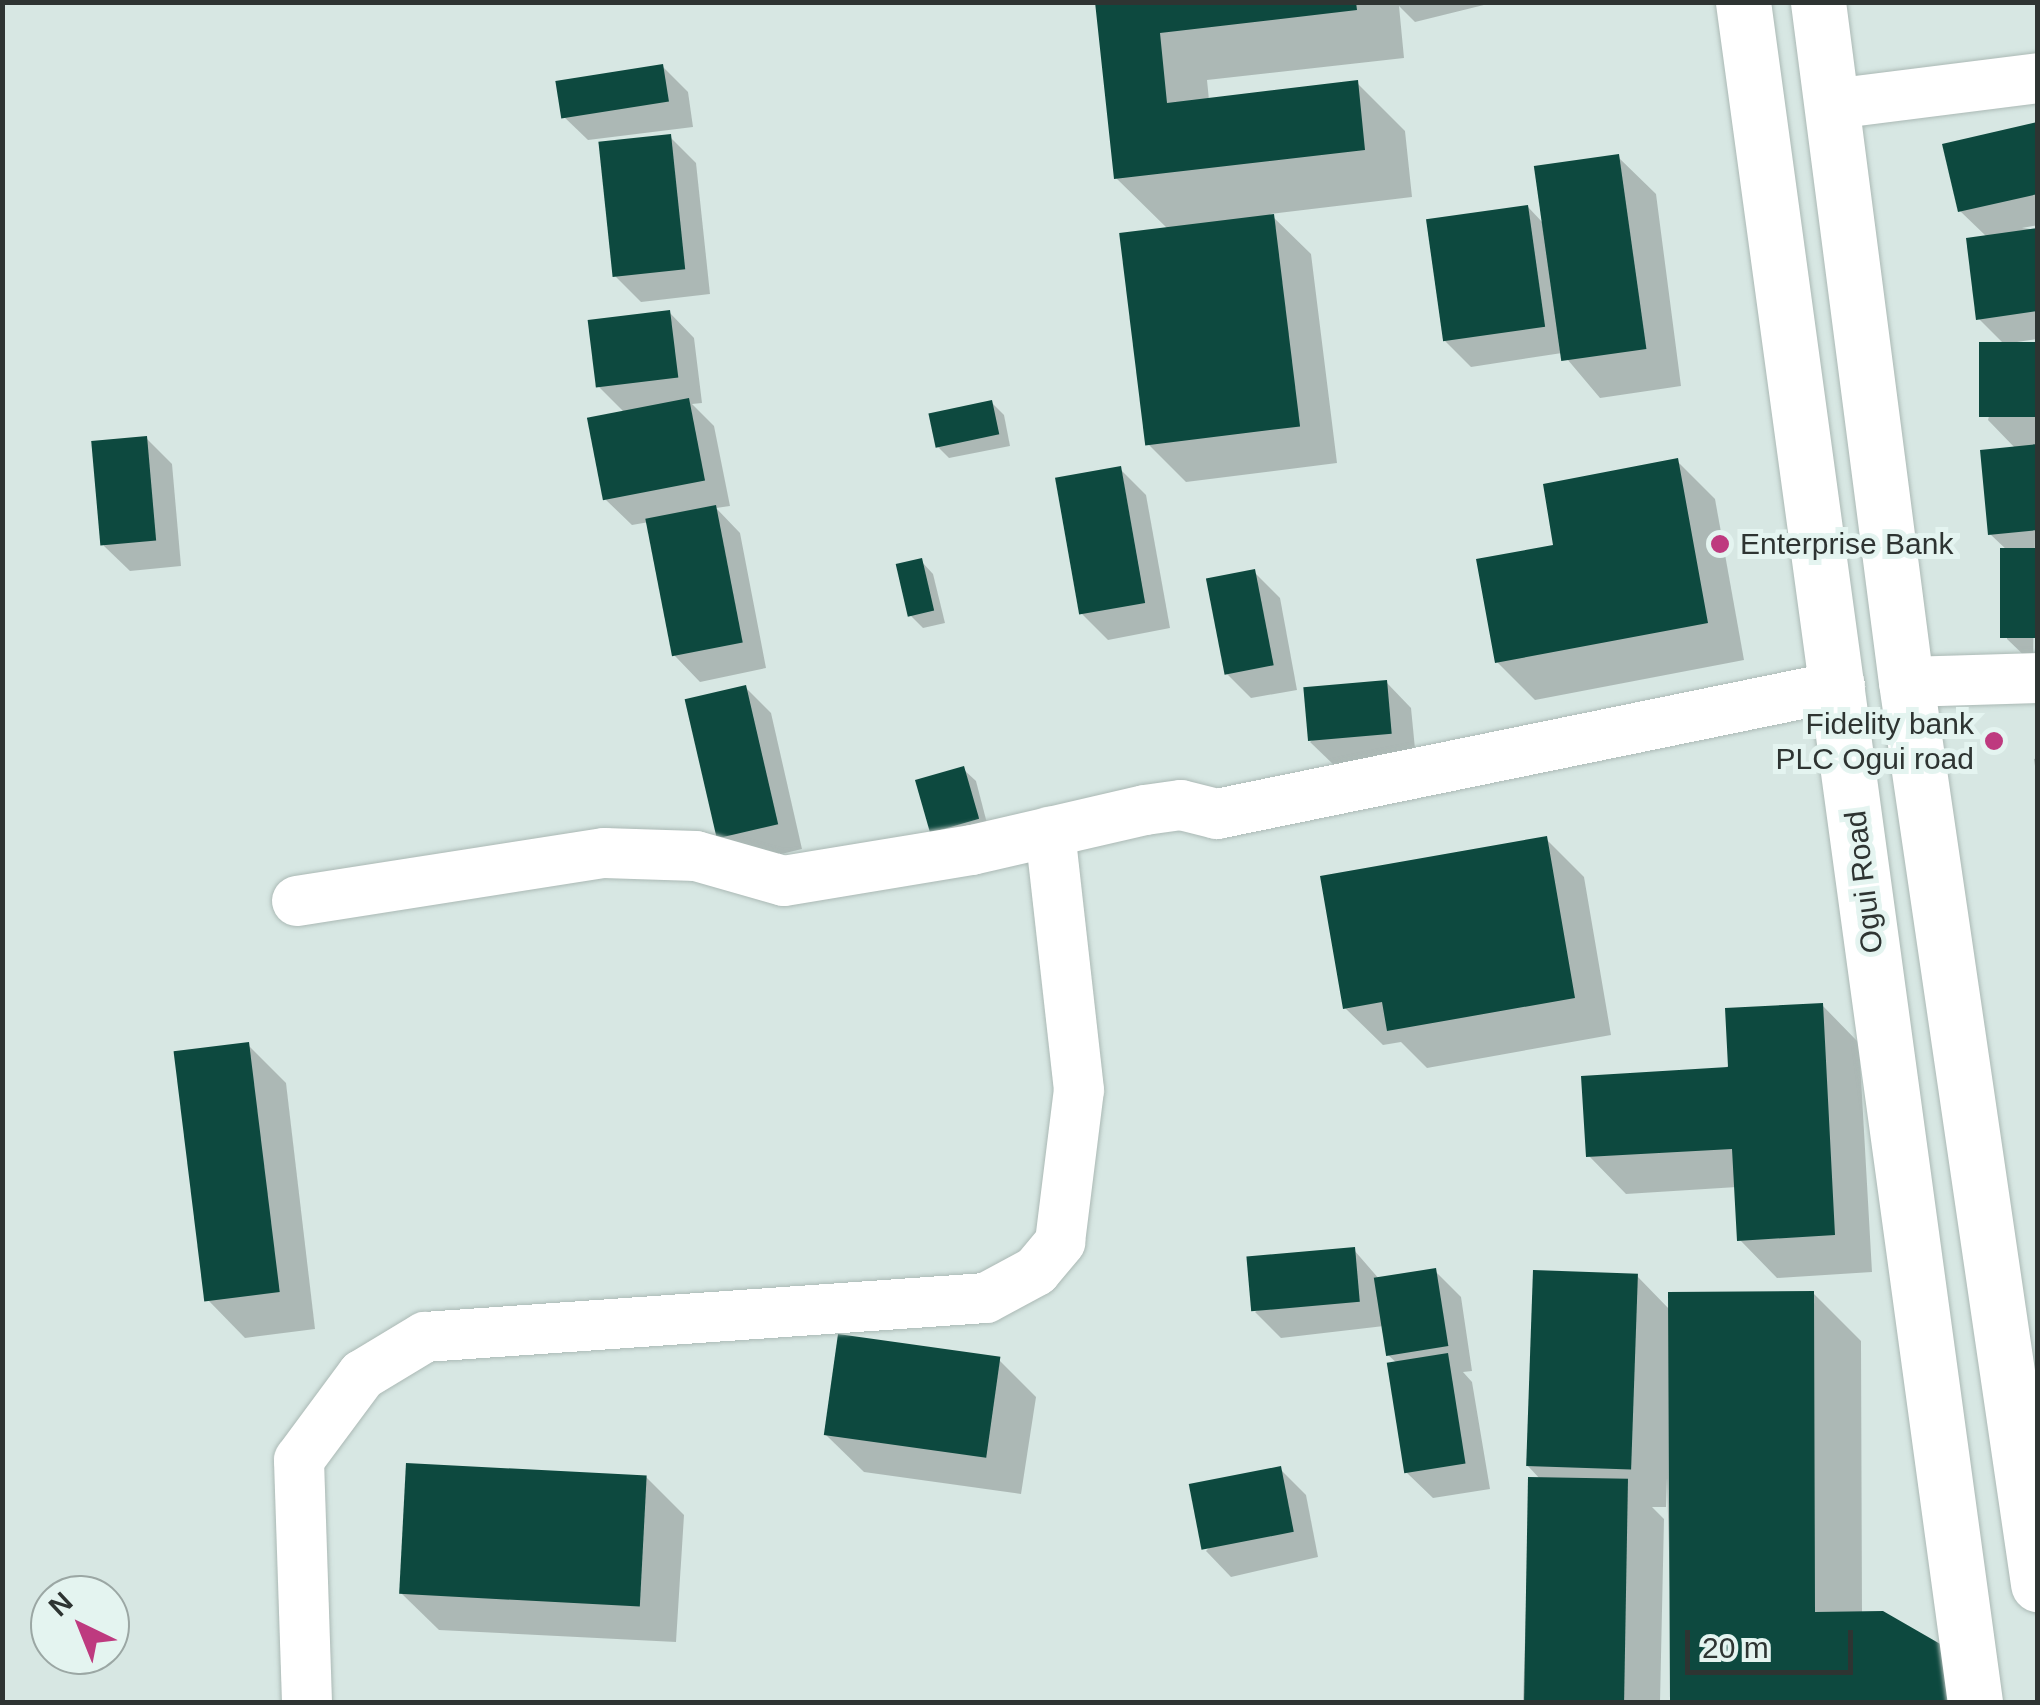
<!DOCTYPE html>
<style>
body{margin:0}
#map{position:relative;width:2040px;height:1705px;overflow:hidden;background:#d7e7e3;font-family:Arial,sans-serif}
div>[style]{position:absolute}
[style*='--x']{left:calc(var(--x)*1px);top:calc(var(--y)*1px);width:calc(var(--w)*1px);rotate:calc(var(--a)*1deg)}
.shadow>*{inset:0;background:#0003}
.building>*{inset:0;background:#0d493f;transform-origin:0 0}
.roads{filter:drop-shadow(0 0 2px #abb9b5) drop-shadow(0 0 2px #abb9b5)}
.street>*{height:50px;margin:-25px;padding:0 25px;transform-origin:25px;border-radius:25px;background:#fff}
.primary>*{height:55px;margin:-27.5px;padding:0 27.5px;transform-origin:27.5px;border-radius:27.5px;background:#fff}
.dots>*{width:28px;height:28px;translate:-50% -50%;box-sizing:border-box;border:5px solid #e4f4f0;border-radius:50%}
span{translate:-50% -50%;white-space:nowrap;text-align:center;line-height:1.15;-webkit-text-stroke:10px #e4f4f0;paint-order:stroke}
.poi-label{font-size:30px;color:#2e3432}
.left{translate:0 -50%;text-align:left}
.right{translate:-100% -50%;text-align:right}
.street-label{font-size:30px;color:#2e3432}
.frame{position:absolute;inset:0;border:5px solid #2e3432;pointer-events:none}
.north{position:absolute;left:30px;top:1575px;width:100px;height:100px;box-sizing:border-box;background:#e4f4f0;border:2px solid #9ba7a4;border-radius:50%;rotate:317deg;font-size:28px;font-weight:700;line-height:40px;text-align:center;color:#2e3432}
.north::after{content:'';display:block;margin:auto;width:35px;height:45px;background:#be3a7f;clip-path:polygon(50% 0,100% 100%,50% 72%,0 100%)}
.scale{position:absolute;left:1685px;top:1630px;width:168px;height:45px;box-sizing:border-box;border:5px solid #2e3432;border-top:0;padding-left:12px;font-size:30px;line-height:35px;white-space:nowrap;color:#2e3432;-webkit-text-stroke:8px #e4f4f0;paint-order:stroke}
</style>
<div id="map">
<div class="shadow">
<div style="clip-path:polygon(1097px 2px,1496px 2px,1415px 22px,1399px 6px,1404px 58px,1207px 80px,1209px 100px,1357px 83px,1405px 131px,1412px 197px,1270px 214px,1311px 254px,1337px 463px,1186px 482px,1148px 444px,1169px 230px,1116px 178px)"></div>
<div style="clip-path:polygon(662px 66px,688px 92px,693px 127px,588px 140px,562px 115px)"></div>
<div style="clip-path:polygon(2036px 125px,2038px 225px,2022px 228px,2038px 230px,2038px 339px,2017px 342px,2038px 345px,2033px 664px,2007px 639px,2009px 552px,1990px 534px,2016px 449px,1988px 420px,2007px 347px,1979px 319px,1987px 237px,1960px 211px)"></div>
<div style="clip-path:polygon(670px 137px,696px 163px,710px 294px,641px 302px,616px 277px)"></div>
<div style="clip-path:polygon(1618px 157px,1656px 194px,1681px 386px,1600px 398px,1562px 353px,1471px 367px,1445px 341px,1528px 207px,1544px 224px)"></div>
<div style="clip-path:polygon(669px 312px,694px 338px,702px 403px,692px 404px,714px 426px,730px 506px,716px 508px,740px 533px,766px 668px,700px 682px,675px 656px,649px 522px,632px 525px,606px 500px,625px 413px,599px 387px)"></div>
<div style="clip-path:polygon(991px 402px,1004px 415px,1010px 446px,949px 458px,937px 446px)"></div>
<div style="clip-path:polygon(146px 438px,172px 464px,181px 566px,130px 571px,104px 546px)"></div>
<div style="clip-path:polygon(1677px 461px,1715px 499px,1744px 660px,1535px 700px,1497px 662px,1556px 547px)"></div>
<div style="clip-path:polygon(1120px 469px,1146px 495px,1170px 628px,1108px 640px,1082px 614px)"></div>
<div style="clip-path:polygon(921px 561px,933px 574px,945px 623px,923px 628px,911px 616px)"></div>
<div style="clip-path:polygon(1254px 572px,1280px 598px,1297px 690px,1251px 698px,1225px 672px)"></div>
<div style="clip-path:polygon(1386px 682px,1411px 708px,1416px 759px,1336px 767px,1310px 742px)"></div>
<div style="clip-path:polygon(745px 687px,771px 713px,802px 849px,744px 863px,719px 837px)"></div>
<div style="clip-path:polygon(2038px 758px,2038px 787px,2034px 759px)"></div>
<div style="clip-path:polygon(963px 769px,976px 781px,989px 831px,933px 831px)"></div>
<div style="clip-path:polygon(1546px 839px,1584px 877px,1611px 1035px,1427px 1068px,1401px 1042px,1383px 1045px,1345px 1008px)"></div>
<div style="clip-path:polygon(1822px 1005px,1859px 1043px,1872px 1272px,1777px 1278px,1740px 1240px,1737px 1187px,1626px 1194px,1589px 1156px)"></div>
<div style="clip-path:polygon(248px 1045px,286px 1083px,315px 1329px,245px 1338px,208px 1300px)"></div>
<div style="clip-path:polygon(1354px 1250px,1380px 1280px,1435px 1271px,1461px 1297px,1472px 1371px,1463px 1372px,1472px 1382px,1490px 1489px,1433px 1498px,1407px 1473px,1398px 1364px,1388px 1355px,1384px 1326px,1281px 1338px,1255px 1312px)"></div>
<div style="clip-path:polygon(1637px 1276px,1670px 1310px,1813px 1293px,1861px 1341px,1862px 1614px,1990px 1702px,1673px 1702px,1667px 1478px,1666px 1507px,1652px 1507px,1664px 1519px,1660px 1702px,1523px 1702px,1530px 1479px,1541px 1480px,1527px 1465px)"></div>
<div style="clip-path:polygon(998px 1359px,1036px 1397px,1021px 1494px,864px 1472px,826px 1435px)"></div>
<div style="clip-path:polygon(1280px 1469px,1306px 1495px,1318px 1557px,1231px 1577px,1206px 1551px)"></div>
<div style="clip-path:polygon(646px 1477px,684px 1515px,676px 1642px,439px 1630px,401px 1593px)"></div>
</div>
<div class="building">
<div style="clip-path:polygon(1095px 2px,1356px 2px,1357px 10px,1160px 33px,1167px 103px,1358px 80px,1365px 150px,1114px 179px)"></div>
<div style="left:663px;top:64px;width:38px;height:109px;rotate:81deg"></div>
<div style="clip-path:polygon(2037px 122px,2038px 194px,1958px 212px,1942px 144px)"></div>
<div style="left:671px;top:134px;width:136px;height:73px;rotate:84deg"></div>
<div style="left:1619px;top:154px;width:197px;height:86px;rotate:82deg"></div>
<div style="left:1528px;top:205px;width:123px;height:103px;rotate:82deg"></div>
<div style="left:1274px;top:214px;width:214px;height:156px;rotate:83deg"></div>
<div style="clip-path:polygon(2038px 228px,2038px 311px,1976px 320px,1966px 238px)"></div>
<div style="left:670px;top:310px;width:68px;height:83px;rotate:83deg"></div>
<div style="left:2038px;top:342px;width:75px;height:59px;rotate:90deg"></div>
<div style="left:689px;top:398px;width:84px;height:104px;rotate:79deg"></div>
<div style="left:992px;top:400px;width:35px;height:65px;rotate:78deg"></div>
<div style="left:147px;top:436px;width:105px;height:56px;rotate:85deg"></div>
<div style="clip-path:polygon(2038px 444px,2038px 530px,1988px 535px,1980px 450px)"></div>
<div style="clip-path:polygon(1678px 458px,1708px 623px,1495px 663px,1476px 559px,1553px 545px,1543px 484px)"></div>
<div style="left:1121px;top:466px;width:139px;height:67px;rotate:80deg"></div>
<div style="left:716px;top:505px;width:140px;height:72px;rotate:79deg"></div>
<div style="left:2038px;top:548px;width:90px;height:38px;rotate:90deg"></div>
<div style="left:922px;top:558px;width:54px;height:27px;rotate:77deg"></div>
<div style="left:1255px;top:569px;width:98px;height:50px;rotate:79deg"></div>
<div style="left:1387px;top:680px;width:54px;height:84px;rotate:85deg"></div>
<div style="left:746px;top:685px;width:143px;height:63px;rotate:77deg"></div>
<div style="left:964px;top:766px;width:55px;height:51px;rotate:74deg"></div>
<div style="clip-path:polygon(1547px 836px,1575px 998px,1387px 1031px,1382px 1002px,1343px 1009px,1320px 876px)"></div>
<div style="clip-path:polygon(1823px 1003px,1835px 1235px,1737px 1241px,1732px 1149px,1586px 1157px,1581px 1076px,1728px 1067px,1725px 1008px)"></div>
<div style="left:249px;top:1042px;width:252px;height:76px;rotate:83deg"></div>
<div style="left:1355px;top:1247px;width:55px;height:109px;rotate:85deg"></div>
<div style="left:1436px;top:1268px;width:79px;height:63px;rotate:81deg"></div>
<div style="left:1533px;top:1270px;width:105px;height:196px;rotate:2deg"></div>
<div style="clip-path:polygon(1814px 1291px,1815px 1612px,1883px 1611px,1942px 1645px,1952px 1702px,1670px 1702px,1668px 1292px)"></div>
<div style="left:838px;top:1334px;width:164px;height:102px;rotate:8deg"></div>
<div style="left:1448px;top:1353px;width:112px;height:62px;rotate:81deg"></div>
<div style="left:406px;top:1463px;width:241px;height:131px;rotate:3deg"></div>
<div style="left:1281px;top:1466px;width:67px;height:94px;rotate:79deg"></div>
<div style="left:1528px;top:1477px;width:100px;height:225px;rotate:1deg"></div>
</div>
<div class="roads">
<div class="street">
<div style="--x:1833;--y:104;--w:207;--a:-7.2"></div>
<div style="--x:1906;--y:682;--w:132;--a:-1.7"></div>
<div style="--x:297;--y:901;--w:311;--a:-8.9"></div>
<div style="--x:604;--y:853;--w:92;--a:1.9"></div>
<div style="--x:696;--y:856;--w:91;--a:15.9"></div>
<div style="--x:784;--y:881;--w:191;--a:-9.4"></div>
<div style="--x:972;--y:850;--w:178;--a:-13"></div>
<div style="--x:1145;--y:810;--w:36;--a:-8"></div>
<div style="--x:1181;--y:805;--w:37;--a:14"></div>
<div style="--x:1217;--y:814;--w:636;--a:-11.61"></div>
<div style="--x:307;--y:1702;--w:242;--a:-91.9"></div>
<div style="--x:299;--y:1460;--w:106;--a:-53.5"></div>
<div style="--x:362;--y:1375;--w:74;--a:-31.1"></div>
<div style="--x:425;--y:1337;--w:562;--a:-3.98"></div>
<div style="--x:986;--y:1298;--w:57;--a:-28.4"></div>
<div style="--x:1036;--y:1271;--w:38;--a:-50"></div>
<div style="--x:1060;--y:1242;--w:153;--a:-82.9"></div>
<div style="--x:1079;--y:1090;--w:260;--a:-96.4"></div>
</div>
<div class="primary">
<div style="--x:1743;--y:2;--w:1716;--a:82.23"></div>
<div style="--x:1818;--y:2;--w:686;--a:82.63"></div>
<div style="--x:1906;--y:682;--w:912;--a:81.67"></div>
</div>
</div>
<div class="dots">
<div style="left:1720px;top:544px;background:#be3a7f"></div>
<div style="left:1994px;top:741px;background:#be3a7f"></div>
</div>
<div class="poi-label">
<span class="left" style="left:1740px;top:544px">Enterprise Bank</span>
<span class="right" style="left:1974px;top:741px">Fidelity bank<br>PLC Ogui road</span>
</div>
<div class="street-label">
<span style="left:1864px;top:882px;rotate:-97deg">Ogui Road</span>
</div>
<div class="frame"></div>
<div class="north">N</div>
<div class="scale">20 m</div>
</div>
